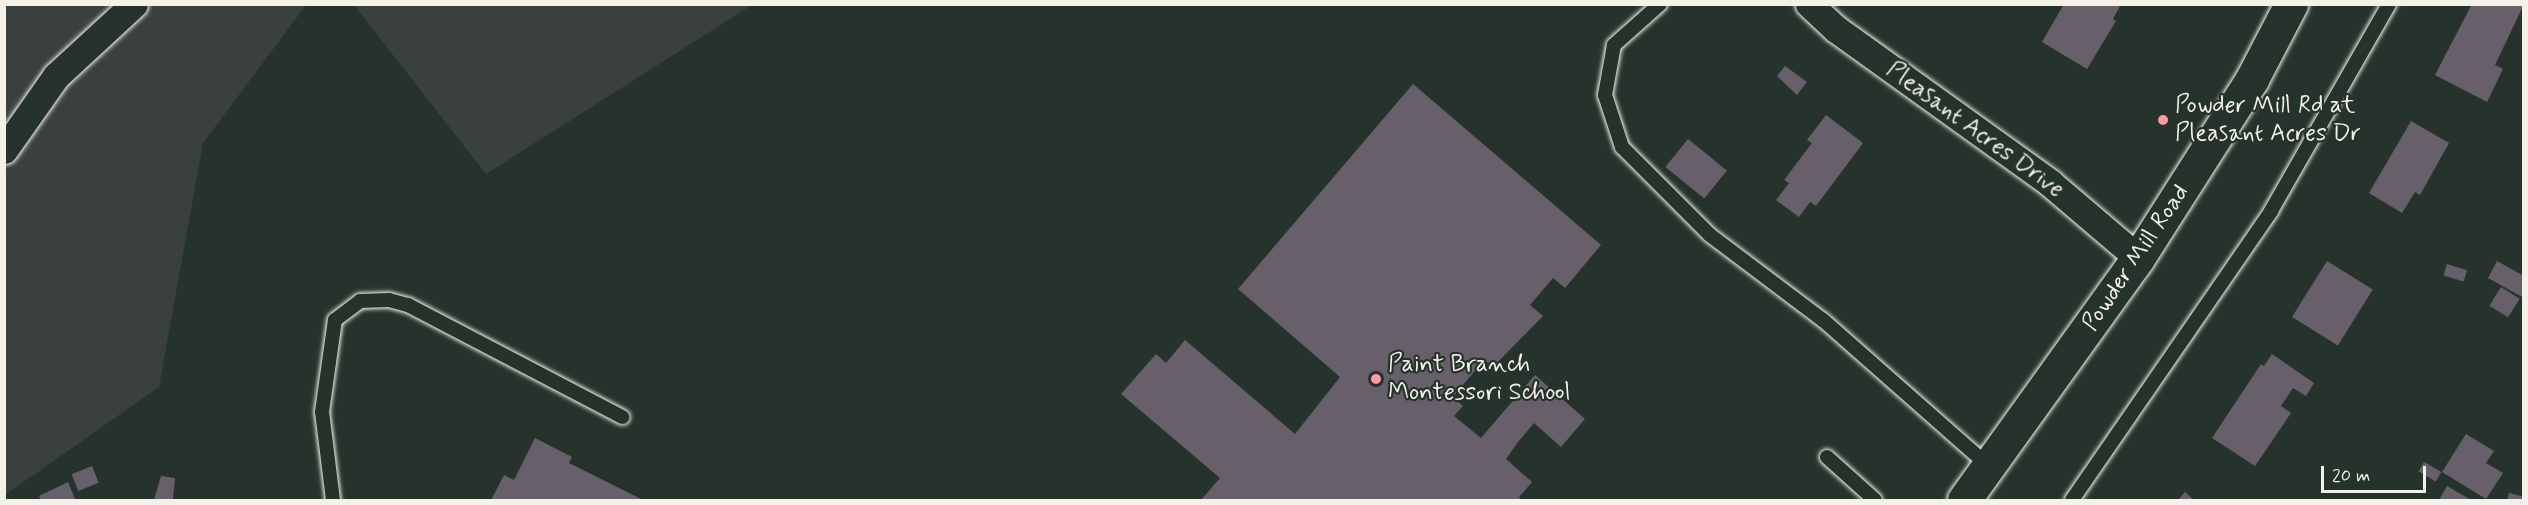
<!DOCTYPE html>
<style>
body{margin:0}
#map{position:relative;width:2528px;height:505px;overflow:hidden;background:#26332d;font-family:Mynerve,sans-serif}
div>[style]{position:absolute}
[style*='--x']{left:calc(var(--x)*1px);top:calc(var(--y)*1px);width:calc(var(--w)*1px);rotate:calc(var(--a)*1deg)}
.built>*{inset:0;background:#3a403f}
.building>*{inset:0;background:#67606a;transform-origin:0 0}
.roads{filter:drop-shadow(0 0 2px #f4f1e8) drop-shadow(0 0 2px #f4f1e8)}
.lane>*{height:14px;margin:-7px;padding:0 7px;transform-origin:7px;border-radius:7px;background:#26332d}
.street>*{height:27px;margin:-13.5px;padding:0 13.5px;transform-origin:13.5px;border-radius:13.5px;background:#26332d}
.secondary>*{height:33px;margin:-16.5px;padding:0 16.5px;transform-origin:16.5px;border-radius:16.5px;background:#26332d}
.dots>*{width:16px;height:16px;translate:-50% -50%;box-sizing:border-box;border:3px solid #26332d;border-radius:50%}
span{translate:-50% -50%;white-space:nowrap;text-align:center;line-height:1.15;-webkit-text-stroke:4.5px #26332d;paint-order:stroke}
.poi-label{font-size:24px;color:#f4f1e8}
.left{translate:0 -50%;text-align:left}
.street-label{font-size:24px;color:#f4f1e8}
.frame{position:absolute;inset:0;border:6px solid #f4f1e8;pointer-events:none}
.scale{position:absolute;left:2321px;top:466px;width:105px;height:27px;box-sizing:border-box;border:3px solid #f4f1e8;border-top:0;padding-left:8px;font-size:18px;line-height:21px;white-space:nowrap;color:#f4f1e8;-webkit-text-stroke:4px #26332d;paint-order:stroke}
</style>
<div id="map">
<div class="built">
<div style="clip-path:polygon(5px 5px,306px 5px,203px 143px,159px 387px,5px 495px)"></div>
<div style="clip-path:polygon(354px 5px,752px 5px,486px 174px)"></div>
</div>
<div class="building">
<div style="clip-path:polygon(2064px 4px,2121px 4px,2113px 19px,2116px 21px,2087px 69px,2042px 42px)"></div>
<div style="clip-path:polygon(2472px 4px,2524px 4px,2495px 65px,2503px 69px,2487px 102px,2435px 75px)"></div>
<div style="clip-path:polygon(1785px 66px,1807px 82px,1797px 95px,1777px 76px)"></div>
<div style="clip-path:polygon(1413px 84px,1601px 245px,1565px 288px,1553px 278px,1530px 305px,1543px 316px,1493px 367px,1484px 360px,1453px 397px,1463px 406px,1454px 416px,1481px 438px,1535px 375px,1585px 419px,1561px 447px,1534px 423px,1518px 442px,1506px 459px,1532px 482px,1519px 497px,1522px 500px,1201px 500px,1220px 478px,1121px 394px,1156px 354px,1166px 363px,1185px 340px,1295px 434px,1340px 377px,1238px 289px)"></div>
<div style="clip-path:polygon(1826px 115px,1863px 143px,1816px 206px,1810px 202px,1799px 217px,1776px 200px,1789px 183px,1784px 180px,1812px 143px,1807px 140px)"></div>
<div style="clip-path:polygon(2411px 121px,2449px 143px,2420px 195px,2415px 192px,2402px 213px,2369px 193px)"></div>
<div style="left:1688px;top:139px;width:50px;height:36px;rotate:39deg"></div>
<div style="left:2327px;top:261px;width:54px;height:66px;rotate:32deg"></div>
<div style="clip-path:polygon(2497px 261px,2524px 276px,2524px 298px,2488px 278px)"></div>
<div style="left:2447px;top:264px;width:21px;height:12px;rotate:17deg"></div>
<div style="left:2501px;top:287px;width:22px;height:22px;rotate:32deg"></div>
<div style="clip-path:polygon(2272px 354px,2314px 383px,2306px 396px,2293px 388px,2281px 406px,2291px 413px,2255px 466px,2212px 438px,2261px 364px,2264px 366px)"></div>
<div style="clip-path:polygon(2466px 434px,2494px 451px,2486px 463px,2503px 473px,2486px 499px,2442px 472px)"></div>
<div style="clip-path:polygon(535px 438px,572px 457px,569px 463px,643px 500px,491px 500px,504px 475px,514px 480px)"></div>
<div style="left:2424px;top:462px;width:20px;height:11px;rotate:30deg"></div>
<div style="left:92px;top:466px;width:18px;height:22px;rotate:68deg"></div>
<div style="clip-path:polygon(161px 476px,175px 478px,173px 500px,154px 500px)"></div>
<div style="clip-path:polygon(68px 482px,75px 499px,41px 500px,39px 496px)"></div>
<div style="clip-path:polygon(2447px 486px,2471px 500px,2439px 500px)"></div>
<div style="clip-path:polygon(2185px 492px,2194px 500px,2178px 500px)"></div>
<div style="clip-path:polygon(2509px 493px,2524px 497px,2524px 500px,2507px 500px)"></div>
</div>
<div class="roads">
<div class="lane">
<div style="--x:1660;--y:4;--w:62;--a:138.3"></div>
<div style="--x:1614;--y:45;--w:51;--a:100.2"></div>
<div style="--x:1605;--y:95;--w:55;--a:71.9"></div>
<div style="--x:1622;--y:147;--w:124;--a:45"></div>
<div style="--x:1710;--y:235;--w:141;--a:37"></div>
<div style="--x:1823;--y:320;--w:222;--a:41.4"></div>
<div style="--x:1827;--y:457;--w:64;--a:41.9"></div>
<div style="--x:333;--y:500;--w:89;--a:-97.1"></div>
<div style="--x:322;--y:412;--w:93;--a:-82"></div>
<div style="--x:335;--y:320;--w:31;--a:-37"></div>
<div style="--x:360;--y:301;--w:29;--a:-2"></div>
<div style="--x:389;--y:300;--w:20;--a:15"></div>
<div style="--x:408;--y:305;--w:242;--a:27.6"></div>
<div style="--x:2072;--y:500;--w:351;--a:-55.4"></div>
<div style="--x:2271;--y:211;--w:238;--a:-60.3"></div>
</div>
<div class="street">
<div style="--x:1809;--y:4;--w:37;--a:43"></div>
<div style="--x:1836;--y:29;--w:264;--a:35.7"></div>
<div style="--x:2050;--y:183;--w:116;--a:40.4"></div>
<div style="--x:4;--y:150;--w:90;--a:-54.9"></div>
<div style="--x:56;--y:76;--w:106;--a:-42.7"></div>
</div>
<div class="secondary">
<div style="--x:1964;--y:500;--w:298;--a:-54.3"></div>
<div style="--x:2138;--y:258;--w:212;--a:-57.5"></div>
<div style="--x:2252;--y:79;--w:85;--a:-62.5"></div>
</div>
</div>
<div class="dots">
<div style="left:2163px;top:120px;background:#ff9aa2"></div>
<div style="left:1376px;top:379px;background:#ff9aa2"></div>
</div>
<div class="poi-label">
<span class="left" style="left:2175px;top:120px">Powder Mill Rd at<br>Pleasant Acres Dr</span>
<span class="left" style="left:1388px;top:379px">Paint Branch<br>Montessori School</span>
</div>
<div class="street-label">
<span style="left:1975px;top:130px;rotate:36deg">Pleasant Acres Drive</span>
<span style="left:2136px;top:258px;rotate:-56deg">Powder Mill Road</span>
</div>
<div class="frame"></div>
<div class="scale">20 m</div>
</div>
